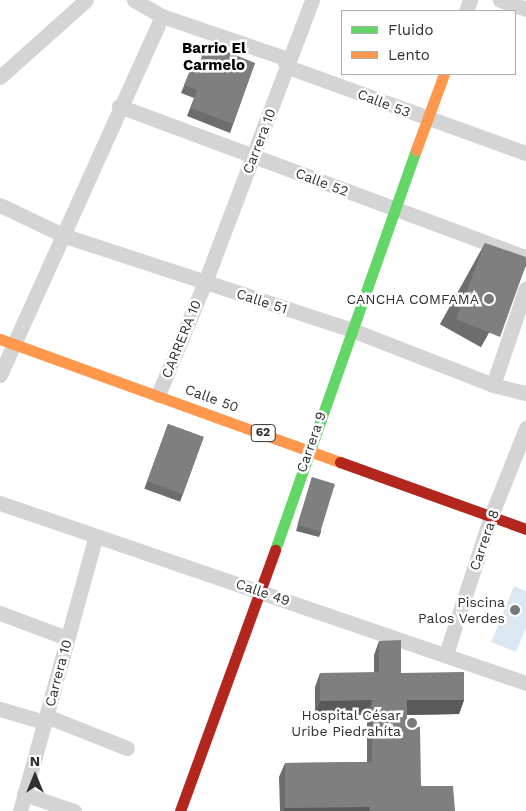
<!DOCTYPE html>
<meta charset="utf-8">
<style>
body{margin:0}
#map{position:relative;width:526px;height:811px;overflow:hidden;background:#fff;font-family:"Work Sans",sans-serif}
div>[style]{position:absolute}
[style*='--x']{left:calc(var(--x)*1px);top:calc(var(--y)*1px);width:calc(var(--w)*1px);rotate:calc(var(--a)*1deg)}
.water>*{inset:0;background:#dbe8f2}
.street>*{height:15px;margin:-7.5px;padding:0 7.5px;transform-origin:7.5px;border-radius:7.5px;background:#d4d4d4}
.fast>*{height:11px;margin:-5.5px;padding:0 5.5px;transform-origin:5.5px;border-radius:5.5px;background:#63d668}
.slow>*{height:11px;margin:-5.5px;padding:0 5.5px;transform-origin:5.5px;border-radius:5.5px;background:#ff974d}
.jam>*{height:11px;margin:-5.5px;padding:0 5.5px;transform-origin:5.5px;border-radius:5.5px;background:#b3261e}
.wall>*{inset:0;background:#6d6d6d;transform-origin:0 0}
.shaded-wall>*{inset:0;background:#595959}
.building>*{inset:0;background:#7f7f7f;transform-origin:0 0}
.dots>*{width:14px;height:14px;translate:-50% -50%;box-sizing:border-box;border:2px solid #fff;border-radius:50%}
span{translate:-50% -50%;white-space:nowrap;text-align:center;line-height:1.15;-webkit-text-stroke:5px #fff;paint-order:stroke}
.shield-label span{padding:1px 4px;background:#fff;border:1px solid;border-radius:4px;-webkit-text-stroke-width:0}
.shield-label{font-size:12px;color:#303030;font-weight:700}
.street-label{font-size:14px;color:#303030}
.poi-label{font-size:14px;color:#303030}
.right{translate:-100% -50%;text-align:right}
.neighbourhood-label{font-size:15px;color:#000;font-weight:700}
.legend{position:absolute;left:341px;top:10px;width:175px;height:65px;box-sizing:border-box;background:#fff;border:1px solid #acacac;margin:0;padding:6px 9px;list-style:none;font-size:15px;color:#303030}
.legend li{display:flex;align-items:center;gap:10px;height:25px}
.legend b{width:25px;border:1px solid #acacac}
.north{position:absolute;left:10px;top:751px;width:50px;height:50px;-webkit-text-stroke:4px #fff;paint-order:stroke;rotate:0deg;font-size:14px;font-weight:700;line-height:20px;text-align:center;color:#303030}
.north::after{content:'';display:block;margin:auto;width:18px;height:22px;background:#303030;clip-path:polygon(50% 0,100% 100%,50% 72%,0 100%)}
</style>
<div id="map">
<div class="water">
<div style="clip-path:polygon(514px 586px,526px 591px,526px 628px,516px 652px,491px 642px)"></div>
</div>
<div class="street">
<div style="--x:134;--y:0;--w:32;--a:30"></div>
<div style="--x:162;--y:16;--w:127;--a:18.9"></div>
<div style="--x:282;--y:57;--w:12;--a:59"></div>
<div style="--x:288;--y:67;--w:253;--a:19.9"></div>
<div style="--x:500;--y:0;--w:28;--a:19"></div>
<div style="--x:466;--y:11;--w:12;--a:-70"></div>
<div style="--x:0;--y:77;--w:115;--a:-41.8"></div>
<div style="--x:119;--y:106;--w:434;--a:20.4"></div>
<div style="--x:0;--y:205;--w:72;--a:25.5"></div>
<div style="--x:65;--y:236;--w:302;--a:18.1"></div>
<div style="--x:352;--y:330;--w:151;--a:21.3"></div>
<div style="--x:493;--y:385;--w:34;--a:14"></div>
<div style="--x:0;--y:375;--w:394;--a:-65.7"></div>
<div style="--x:493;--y:385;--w:102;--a:-71.2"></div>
<div style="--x:158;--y:395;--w:122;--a:-67.4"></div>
<div style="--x:205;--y:282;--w:302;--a:-69.2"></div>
<div style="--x:0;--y:503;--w:556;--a:18.89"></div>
<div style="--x:0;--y:613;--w:72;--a:20.5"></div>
<div style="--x:446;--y:654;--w:145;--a:-71.9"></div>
<div style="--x:491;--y:516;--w:95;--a:-68.3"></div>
<div style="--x:0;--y:709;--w:46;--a:16.5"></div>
<div style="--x:46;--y:716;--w:87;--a:21.6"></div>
<div style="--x:24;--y:794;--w:53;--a:18.8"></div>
<div style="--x:20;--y:811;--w:285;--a:-74.6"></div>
</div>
<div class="fast">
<div style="--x:275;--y:550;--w:424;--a:-70.6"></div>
</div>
<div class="slow">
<div style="--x:416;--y:150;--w:81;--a:-69.8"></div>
<div style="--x:0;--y:339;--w:362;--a:19.9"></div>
</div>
<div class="jam">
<div style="--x:340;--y:462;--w:198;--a:19.8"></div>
<div style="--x:180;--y:811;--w:278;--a:-70"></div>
</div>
<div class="wall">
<div style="clip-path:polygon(255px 63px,230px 133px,187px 116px,194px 98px,181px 93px,192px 66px,198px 68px)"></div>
<div style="left:485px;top:243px;width:47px;height:93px;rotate:29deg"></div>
<div style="left:168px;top:424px;width:38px;height:69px;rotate:20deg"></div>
<div style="clip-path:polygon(312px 477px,321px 532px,319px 537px,296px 531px)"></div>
<div style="clip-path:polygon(379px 641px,401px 673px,464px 700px,459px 714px,407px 715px,407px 727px,421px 786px,455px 811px,280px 811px,279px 777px,285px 763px,367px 762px,367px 715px,315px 715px,315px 687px,320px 673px,374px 673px,374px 655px)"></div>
</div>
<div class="shaded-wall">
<div style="clip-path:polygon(372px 700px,367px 715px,315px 715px,320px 701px)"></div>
<div style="clip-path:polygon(407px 700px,464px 700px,459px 714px,402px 715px)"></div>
<div style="clip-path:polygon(370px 807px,369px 811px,284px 811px,285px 808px)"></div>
</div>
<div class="building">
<div style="clip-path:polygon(206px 43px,255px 63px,233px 124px,191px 108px,197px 90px,184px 85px,192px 66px,198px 68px)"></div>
<div style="clip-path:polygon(485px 243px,526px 257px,526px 265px,500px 337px,456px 319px)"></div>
<div style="left:168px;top:424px;width:38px;height:61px;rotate:20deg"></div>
<div style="left:312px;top:477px;width:24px;height:50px;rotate:17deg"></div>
<div style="clip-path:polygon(401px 640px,401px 673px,464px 672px,464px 700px,407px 700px,407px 727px,420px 727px,421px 786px,453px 786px,455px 811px,370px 811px,370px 807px,285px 808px,285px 763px,372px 762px,372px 700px,320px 701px,320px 673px,379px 672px,379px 641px)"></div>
</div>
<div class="dots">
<div style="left:489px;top:299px;background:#787878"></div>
<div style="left:515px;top:610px;background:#787878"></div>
<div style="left:412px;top:723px;background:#787878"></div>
</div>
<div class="shield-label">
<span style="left:263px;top:433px">62</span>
</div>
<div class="street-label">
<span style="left:384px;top:103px;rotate:21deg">Calle 53</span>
<span style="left:259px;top:141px;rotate:-69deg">Carrera 10</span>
<span style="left:322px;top:182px;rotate:21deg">Calle 52</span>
<span style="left:262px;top:301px;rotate:18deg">Calle 51</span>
<span style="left:181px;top:339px;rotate:-68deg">CARRERA 10</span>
<span style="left:212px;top:398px;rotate:20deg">Calle 50</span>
<span style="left:311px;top:442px;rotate:-71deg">Carrera 9</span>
<span style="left:484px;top:540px;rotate:-71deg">Carrera 8</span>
<span style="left:263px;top:592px;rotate:19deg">Calle 49</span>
<span style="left:58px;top:673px;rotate:-75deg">Carrera 10</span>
</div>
<div class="poi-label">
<span class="right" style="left:479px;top:299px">CANCHA COMFAMA</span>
<span class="right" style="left:505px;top:610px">Piscina<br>Palos Verdes</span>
<span class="right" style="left:401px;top:723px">Hospital César<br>Uribe Piedrahíta</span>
</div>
<div class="neighbourhood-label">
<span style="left:214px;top:57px">Barrio El<br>Carmelo</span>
</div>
<ul class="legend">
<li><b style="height:6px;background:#63d668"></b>Fluido</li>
<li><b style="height:6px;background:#ff974d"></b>Lento</li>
</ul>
<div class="north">N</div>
</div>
